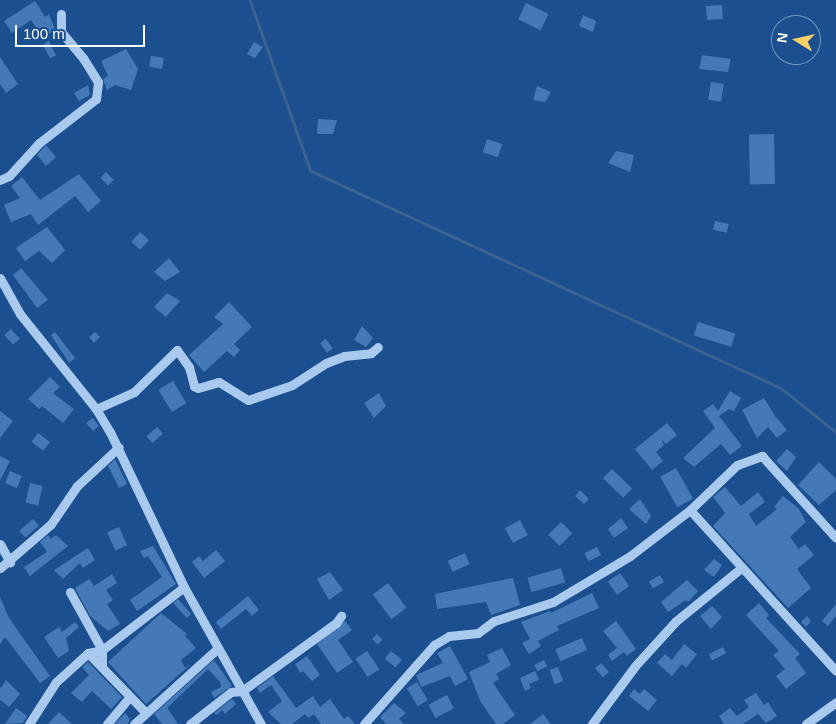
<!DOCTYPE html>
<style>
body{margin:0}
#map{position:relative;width:836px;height:724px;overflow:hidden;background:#1b4f8f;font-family:Arial,sans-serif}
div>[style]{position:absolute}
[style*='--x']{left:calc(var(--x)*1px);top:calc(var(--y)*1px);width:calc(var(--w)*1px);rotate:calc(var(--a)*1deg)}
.stream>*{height:2.5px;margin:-1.25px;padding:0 1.25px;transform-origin:1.25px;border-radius:1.25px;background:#3c6290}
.building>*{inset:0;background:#4478b7;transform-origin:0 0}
.minor>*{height:9px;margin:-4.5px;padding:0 4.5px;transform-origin:4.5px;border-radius:4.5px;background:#a9c9ee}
span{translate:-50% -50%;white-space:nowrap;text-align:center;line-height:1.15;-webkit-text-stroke:5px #1b4f8f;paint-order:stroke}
.north{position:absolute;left:771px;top:15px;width:50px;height:50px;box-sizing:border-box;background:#1b4f8f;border:1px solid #7695bc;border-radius:50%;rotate:279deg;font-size:14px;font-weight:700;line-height:20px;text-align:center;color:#fff}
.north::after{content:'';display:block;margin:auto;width:18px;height:22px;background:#ffd166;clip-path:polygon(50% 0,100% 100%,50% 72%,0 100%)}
.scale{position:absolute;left:15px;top:25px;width:130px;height:22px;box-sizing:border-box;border:2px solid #fff;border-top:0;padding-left:6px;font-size:15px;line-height:18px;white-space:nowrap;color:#fff;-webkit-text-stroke:4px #1b4f8f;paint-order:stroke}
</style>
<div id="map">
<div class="stream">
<div style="--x:250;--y:0;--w:182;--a:70.4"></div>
<div style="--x:311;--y:171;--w:518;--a:24.78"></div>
<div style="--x:781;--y:388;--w:70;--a:38.7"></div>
</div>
<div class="building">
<div style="clip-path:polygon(35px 1px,45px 17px,49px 14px,55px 30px,43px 38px,31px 20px,12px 33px,4px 21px)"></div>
<div style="left:526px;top:3px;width:25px;height:18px;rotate:26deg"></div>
<div style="left:722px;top:5px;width:14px;height:16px;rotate:86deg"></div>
<div style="clip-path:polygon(583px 15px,596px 21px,593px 32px,579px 26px)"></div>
<div style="left:49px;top:41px;width:16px;height:7px;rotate:63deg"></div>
<div style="clip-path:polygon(254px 42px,263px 47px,255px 58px,247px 54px)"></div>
<div style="clip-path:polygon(126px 49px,138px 69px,131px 90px,115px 85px,107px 90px,103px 79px,108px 76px,101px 61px)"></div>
<div style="clip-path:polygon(702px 55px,731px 59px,728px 72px,699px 69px)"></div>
<div style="left:151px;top:56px;width:13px;height:11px;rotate:9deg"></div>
<div style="clip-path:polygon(0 57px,18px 84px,6px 93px,0 84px)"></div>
<div style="left:711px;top:82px;width:13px;height:18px;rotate:9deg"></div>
<div style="clip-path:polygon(88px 85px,90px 95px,79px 101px,74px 93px)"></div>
<div style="clip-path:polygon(537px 86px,551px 92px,545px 102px,533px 100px)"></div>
<div style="clip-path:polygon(318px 119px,337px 120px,333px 134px,317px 134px)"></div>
<div style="left:774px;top:134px;width:50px;height:25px;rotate:89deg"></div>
<div style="left:487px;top:139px;width:16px;height:14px;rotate:18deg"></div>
<div style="clip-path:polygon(46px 145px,56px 157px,46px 166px,37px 155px)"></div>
<div style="clip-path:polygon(616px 151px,634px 155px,630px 172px,608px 163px)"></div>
<div style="left:106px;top:172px;width:11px;height:8px;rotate:45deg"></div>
<div style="clip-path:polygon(79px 174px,101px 201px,88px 212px,75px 196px,38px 225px,31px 214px,11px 222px,4px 205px,20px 198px,11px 186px,22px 177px,40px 200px)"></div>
<div style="left:715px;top:221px;width:14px;height:9px;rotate:12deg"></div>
<div style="clip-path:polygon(47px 227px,65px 250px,52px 263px,39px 251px,25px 261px,16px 248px)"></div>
<div style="left:140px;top:232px;width:12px;height:13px;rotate:42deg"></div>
<div style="clip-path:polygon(169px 258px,180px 272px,165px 281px,154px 272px)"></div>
<div style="clip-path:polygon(21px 268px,48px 300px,37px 308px,13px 275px)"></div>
<div style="clip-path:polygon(167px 293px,180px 301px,166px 317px,154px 307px)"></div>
<div style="clip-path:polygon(229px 302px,252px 327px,234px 344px,240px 350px,234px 357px,227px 351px,204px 372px,189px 355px,223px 324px,214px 317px)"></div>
<div style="left:698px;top:322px;width:39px;height:14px;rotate:17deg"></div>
<div style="clip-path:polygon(362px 326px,373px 338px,366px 347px,354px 340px)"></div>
<div style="left:11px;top:329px;width:13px;height:9px;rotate:48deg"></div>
<div style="clip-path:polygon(55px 332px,75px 358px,69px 363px,51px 335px)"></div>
<div style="clip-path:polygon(95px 332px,100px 337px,94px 343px,89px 337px)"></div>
<div style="left:326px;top:339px;width:12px;height:7px;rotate:55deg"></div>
<div style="clip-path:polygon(50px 377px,60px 387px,53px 393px,74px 409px,63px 423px,42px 406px,39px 409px,28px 399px)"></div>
<div style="left:173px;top:381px;width:26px;height:17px;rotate:59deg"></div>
<div style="clip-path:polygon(730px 391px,741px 398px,734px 411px,729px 409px,719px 416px,742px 446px,730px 455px,721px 444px,694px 467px,683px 458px,715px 428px,703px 411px,713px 404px,718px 411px)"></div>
<div style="clip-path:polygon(379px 393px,386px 406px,374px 418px,364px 403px)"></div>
<div style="clip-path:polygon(764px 398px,775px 416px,787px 430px,777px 438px,768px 427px,757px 438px,742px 410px)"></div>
<div style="clip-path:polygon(0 411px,13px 421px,0 438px)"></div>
<div style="clip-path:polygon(93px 418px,99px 426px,93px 431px,86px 423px)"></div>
<div style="clip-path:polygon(667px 423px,677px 435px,666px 444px,661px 439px,664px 445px,656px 452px,663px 461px,652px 470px,635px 449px)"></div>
<div style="left:157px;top:427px;width:9px;height:14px;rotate:49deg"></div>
<div style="left:38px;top:433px;width:15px;height:11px;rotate:37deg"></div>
<div style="clip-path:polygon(787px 449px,796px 457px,787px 471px,776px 461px)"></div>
<div style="clip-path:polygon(0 456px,10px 461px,0 481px)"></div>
<div style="clip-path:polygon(115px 459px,127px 484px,119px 488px,108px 466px)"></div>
<div style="clip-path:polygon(819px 462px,836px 479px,836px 490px,819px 505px,798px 485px)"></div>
<div style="left:676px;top:468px;width:35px;height:18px;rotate:61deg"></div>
<div style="left:612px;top:469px;width:28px;height:13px;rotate:44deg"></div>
<div style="left:10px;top:471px;width:13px;height:13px;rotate:23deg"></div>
<div style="left:30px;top:483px;width:13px;height:20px;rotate:13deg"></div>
<div style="clip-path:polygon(725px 487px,741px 506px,758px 492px,765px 502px,749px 514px,756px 526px,777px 509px,774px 507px,783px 496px,799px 509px,806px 522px,790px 537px,799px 549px,805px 544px,814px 555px,797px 569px,811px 588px,788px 608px,713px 526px,725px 513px,713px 497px)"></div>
<div style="clip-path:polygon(580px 490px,589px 499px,584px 504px,575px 496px)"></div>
<div style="clip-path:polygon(640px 499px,651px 516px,646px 524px,629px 509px)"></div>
<div style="clip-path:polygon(621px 518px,628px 528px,614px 538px,608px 529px)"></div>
<div style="left:33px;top:519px;width:9px;height:18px;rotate:49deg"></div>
<div style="left:520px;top:520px;width:17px;height:17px;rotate:62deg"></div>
<div style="left:561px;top:522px;width:16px;height:18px;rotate:45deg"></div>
<div style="left:119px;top:527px;width:20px;height:13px;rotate:66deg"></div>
<div style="clip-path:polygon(48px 535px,51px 539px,56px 535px,68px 546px,30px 576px,24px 567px,47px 552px,40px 542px)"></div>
<div style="clip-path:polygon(153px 546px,176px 584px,137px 611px,130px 600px,162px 577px,148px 556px,144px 558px,140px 551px)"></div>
<div style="left:597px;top:547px;width:9px;height:14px;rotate:63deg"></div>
<div style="clip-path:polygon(88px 548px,95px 560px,83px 568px,80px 563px,63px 579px,54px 570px)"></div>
<div style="clip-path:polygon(216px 550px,225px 561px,204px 578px,192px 562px,199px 556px,203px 561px)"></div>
<div style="left:465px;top:553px;width:12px;height:19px;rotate:66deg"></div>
<div style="clip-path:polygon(714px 559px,722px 565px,714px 577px,704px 570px)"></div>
<div style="left:561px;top:568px;width:15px;height:35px;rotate:74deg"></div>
<div style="clip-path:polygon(330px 572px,343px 590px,329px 600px,317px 579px)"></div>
<div style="left:620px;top:573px;width:16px;height:15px;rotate:55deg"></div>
<div style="clip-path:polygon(112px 574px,117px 583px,106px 590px,113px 600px,107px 604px,120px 624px,108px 631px,90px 616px,75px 588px,89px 579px,94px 586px)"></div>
<div style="left:660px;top:575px;width:8px;height:13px;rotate:60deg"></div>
<div style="clip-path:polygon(513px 578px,520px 605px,491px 615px,486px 602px,437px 609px,435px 594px)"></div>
<div style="clip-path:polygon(687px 580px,698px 591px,688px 602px,686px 600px,668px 612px,661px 602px)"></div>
<div style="left:388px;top:583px;width:31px;height:19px;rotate:53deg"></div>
<div style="clip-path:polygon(592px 593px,599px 608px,557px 626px,559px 630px,538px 641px,541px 646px,529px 654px,522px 643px,530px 639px,521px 622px,550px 611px,551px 613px)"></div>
<div style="clip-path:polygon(248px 596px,259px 610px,252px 616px,246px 609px,221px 629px,216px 622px)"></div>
<div style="clip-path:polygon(0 597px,9px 618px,50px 676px,40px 683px,5px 637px,0 644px)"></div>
<div style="left:178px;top:599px;width:20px;height:6px;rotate:49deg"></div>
<div style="clip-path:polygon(759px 603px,769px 615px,766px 618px,800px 654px,795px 658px,806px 673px,786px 689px,776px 676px,785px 669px,773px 655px,779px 651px,746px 615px)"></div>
<div style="clip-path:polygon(836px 604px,836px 616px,828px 626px,822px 621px)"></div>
<div style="clip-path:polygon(712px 606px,722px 617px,711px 629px,700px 616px)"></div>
<div style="clip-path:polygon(161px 613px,187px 634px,185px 636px,196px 648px,181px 660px,185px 668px,191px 664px,146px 704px,108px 662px)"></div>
<div style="clip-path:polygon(807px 616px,811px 621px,806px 627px,801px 622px)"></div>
<div style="clip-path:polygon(345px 621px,352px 630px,338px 640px,353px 662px,337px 673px,317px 644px)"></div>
<div style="clip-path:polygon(616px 621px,636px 649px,627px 656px,624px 652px,612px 661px,608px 655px,617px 648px,603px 631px)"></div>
<div style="clip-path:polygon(75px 622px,79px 627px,66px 638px,69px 651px,58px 658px,44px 637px,59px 627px,62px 632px)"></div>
<div style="left:377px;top:634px;width:8px;height:7px;rotate:45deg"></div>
<div style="left:582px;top:638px;width:13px;height:29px;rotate:67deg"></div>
<div style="clip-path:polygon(684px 644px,697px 654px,686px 668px,682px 664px,672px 676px,657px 663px,665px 654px,672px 660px)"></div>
<div style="clip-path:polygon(450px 646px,468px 679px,455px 686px,450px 676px,421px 687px,416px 675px,443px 663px,437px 653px)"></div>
<div style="left:723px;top:647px;width:7px;height:16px;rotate:63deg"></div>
<div style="clip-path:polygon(502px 648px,511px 665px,496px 674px,499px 679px,493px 683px,515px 715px,503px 724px,496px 724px,480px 701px,469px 672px,490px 662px,487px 655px)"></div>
<div style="left:367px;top:651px;width:22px;height:14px;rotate:56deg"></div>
<div style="left:391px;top:651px;width:14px;height:10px;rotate:39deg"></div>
<div style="clip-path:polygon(307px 656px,320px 675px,312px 681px,303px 671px,300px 673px,295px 664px)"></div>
<div style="clip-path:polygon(214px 660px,232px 686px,214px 698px,211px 692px,221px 687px,220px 682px,208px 669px,167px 708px,178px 724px,162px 724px,154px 714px)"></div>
<div style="left:544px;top:660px;width:7px;height:11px;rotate:63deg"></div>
<div style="clip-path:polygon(88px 662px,122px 697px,111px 709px,92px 691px,82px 702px,71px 693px,89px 675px,82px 667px)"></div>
<div style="left:601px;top:663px;width:12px;height:8px;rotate:48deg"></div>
<div style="left:558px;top:667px;width:15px;height:9px;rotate:70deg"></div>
<div style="clip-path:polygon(535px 671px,539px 680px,529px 684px,531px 688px,525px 691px,520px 678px)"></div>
<div style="clip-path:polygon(273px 676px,296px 708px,313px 696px,320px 707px,330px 699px,344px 719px,348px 716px,355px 724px,321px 724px,314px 714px,308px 718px,305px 714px,292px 724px,281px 724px,268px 712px,282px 701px,271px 685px,260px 693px,257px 688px)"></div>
<div style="clip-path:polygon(6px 680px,20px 694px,9px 707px,0 700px,0 689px)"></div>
<div style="left:417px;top:682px;width:21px;height:12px;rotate:59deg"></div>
<div style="clip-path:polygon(634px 689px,640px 694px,644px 689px,657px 700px,648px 711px,629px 696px)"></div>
<div style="clip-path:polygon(756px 693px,764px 705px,768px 702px,777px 716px,766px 723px,758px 714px,743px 724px,724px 724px,719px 716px,730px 708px,737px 716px,749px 707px,744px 700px)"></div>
<div style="left:447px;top:695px;width:15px;height:21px;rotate:62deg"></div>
<div style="clip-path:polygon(232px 699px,236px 704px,225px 714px,222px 710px,217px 715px,214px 713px)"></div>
<div style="clip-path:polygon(394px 703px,406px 713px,399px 719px,404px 724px,386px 724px,380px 717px)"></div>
<div style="clip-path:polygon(16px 708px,27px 716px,23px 723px,5px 724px)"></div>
<div style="clip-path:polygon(59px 712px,72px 724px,48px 724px)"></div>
<div style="clip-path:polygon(125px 713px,130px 719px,128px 724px,115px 724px)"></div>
<div style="clip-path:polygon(543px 714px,551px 724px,530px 724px)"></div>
</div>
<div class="minor">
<div style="--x:0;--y:180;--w:10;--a:-24"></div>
<div style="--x:9;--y:176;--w:45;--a:-47.7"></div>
<div style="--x:39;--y:143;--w:72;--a:-37.7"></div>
<div style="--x:96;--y:99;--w:17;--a:-83"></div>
<div style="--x:98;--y:82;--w:28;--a:-122"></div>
<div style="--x:83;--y:58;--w:34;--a:-130"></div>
<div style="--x:61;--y:32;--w:18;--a:-90"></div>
<div style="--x:0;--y:278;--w:41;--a:60.9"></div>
<div style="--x:20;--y:314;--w:122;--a:51.3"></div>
<div style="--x:96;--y:409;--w:27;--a:59"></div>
<div style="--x:110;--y:432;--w:172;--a:64.5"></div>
<div style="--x:184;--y:587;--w:157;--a:60.7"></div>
<div style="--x:96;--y:409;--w:42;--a:-24.1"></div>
<div style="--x:134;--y:392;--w:60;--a:-44.3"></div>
<div style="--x:177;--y:350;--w:21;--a:55"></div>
<div style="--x:189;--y:367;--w:20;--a:75"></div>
<div style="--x:194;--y:386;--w:4;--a:27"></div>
<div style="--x:198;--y:388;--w:22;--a:-16"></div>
<div style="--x:219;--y:382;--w:34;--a:32"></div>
<div style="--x:248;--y:400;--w:46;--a:-18.8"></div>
<div style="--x:292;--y:385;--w:40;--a:-32.9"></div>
<div style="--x:326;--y:363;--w:19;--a:-21"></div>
<div style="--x:344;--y:356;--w:27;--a:-6"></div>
<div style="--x:371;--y:353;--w:9;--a:-41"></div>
<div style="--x:690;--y:510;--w:65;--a:-43.8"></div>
<div style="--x:737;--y:465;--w:27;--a:-20"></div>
<div style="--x:762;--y:456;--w:110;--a:47.9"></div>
<div style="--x:0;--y:544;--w:21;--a:61"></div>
<div style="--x:0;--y:568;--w:67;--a:-40.8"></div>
<div style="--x:51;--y:524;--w:46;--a:-55.6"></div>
<div style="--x:77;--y:486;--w:57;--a:-42.9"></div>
<div style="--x:70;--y:592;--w:66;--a:61.1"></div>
<div style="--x:102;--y:650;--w:17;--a:90"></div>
<div style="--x:88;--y:653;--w:82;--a:46"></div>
<div style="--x:29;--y:724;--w:50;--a:-57.3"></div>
<div style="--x:56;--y:682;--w:43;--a:-42.2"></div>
<div style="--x:88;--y:653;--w:14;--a:-12"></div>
<div style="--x:102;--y:650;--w:103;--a:-37.5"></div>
<div style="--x:107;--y:724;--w:35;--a:-50"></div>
<div style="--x:134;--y:724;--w:112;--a:-42.1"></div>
<div style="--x:190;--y:724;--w:52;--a:-38"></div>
<div style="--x:231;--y:692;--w:11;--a:-5"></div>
<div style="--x:242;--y:691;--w:116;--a:-35.9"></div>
<div style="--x:336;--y:623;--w:9;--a:-54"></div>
<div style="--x:364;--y:724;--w:106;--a:-48.5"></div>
<div style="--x:434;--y:645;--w:17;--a:-31"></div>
<div style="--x:449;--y:636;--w:29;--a:-6"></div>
<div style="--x:478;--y:633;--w:20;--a:-37"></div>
<div style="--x:494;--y:621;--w:62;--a:-17.9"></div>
<div style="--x:553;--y:602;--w:90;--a:-30.9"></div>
<div style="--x:630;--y:556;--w:76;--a:-37.5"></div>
<div style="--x:690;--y:510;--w:217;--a:47.8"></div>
<div style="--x:592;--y:724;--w:72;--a:-53.4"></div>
<div style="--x:635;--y:666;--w:61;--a:-47.7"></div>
<div style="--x:676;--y:621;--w:84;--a:-39.2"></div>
<div style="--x:806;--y:724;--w:37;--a:-36"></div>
</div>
<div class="north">N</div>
<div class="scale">100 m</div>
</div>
